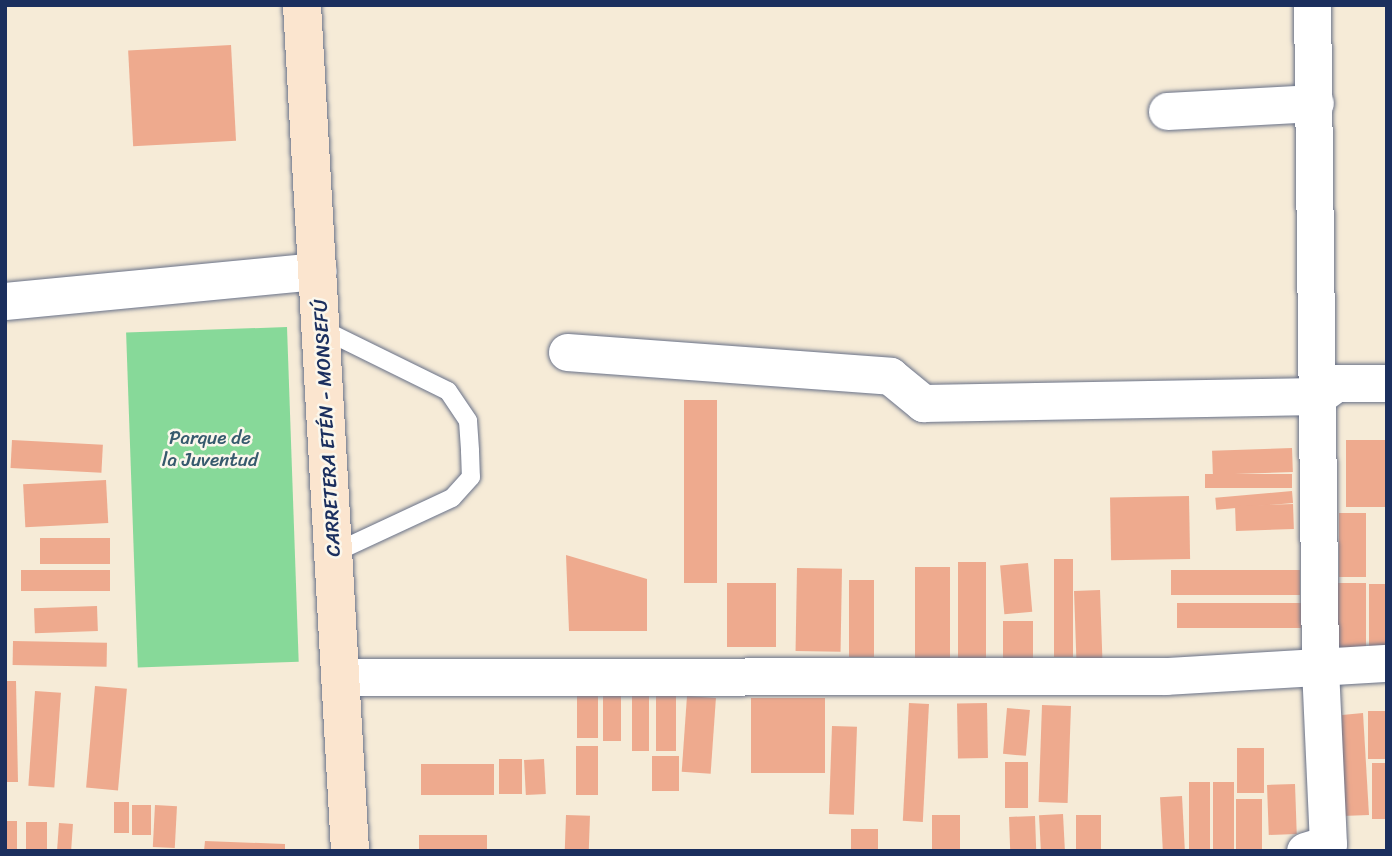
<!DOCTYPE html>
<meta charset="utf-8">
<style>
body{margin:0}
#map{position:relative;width:1392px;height:856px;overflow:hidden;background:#f6ebd7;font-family:Sriracha,sans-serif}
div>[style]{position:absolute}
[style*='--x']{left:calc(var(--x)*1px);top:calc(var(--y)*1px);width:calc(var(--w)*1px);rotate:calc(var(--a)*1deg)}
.green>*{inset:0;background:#87d999;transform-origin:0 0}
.building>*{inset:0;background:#eeaa8e;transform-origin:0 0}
.roads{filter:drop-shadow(0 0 2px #687188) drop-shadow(0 0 2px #687188)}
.service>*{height:18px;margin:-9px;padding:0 9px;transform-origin:9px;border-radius:9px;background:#fff}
.minor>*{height:37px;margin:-18.5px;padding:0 18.5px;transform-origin:18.5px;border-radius:18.5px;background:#fff}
.secondary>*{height:38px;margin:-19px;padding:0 19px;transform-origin:19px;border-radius:19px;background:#fbe5cf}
span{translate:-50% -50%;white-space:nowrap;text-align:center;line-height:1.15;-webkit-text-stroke:5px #fbf7ec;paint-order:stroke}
.street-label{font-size:19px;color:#1b2f5e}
.park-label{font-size:19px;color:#365a6d}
.frame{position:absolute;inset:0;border:7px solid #1b2f5e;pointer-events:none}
</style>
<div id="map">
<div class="green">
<div style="left:287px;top:327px;width:335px;height:161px;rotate:88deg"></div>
</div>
<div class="building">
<div style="left:231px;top:45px;width:96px;height:103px;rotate:87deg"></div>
<div style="left:684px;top:400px;width:33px;height:183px"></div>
<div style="left:12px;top:440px;width:91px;height:28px;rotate:3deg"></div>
<div style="left:1387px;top:440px;width:67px;height:41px;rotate:90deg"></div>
<div style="left:1292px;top:448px;width:24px;height:80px;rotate:88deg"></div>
<div style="left:1292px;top:474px;width:14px;height:87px;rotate:90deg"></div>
<div style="left:106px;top:480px;width:43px;height:83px;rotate:87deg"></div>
<div style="left:1292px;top:491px;width:12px;height:77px;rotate:85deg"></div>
<div style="left:1189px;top:496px;width:63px;height:79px;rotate:89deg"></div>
<div style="left:1293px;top:504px;width:25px;height:58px;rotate:88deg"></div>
<div style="left:1339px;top:513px;width:27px;height:64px"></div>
<div style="left:40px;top:538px;width:70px;height:26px"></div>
<div style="clip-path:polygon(566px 555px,647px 579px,647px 631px,569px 631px)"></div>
<div style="left:1054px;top:559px;width:19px;height:98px"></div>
<div style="left:958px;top:562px;width:28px;height:101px"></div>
<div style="left:1028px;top:563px;width:49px;height:28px;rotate:85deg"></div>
<div style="left:915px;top:567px;width:35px;height:93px"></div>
<div style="left:797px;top:568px;width:45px;height:83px;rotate:1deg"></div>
<div style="left:21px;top:570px;width:89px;height:21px"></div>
<div style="left:1171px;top:570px;width:129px;height:25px"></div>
<div style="left:849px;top:580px;width:25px;height:77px"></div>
<div style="left:727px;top:583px;width:49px;height:64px"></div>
<div style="left:1337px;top:583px;width:29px;height:68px"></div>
<div style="left:1369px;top:584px;width:18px;height:66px"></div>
<div style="left:1100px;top:590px;width:68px;height:26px;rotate:88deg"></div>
<div style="left:1177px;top:603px;width:124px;height:25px"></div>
<div style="left:97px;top:606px;width:25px;height:63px;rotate:88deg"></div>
<div style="left:1003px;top:621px;width:30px;height:45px"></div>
<div style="left:13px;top:641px;width:94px;height:24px;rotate:1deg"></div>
<div style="clip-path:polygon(5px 681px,16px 681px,18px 782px,5px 782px)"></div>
<div style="left:95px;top:686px;width:32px;height:102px;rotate:5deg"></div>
<div style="left:35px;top:691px;width:26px;height:95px;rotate:4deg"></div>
<div style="left:656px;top:694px;width:20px;height:57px"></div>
<div style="left:577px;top:695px;width:21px;height:43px"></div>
<div style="left:632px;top:695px;width:17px;height:56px"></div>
<div style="left:603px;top:696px;width:18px;height:45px"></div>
<div style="left:687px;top:696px;width:29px;height:76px;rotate:4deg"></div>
<div style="left:751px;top:698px;width:74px;height:75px"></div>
<div style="left:909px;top:703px;width:20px;height:118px;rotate:3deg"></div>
<div style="left:987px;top:703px;width:55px;height:30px;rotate:89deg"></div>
<div style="left:1042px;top:705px;width:29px;height:97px;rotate:2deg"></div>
<div style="left:1007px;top:708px;width:23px;height:46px;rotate:5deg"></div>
<div style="left:1387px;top:711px;width:48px;height:19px;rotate:90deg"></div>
<div style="clip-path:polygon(1363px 713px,1369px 815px,1342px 816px,1342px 715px)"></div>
<div style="left:832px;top:726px;width:25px;height:88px;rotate:2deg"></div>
<div style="left:576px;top:746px;width:22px;height:49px"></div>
<div style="left:1237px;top:748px;width:27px;height:45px"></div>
<div style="left:652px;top:756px;width:27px;height:35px"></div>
<div style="left:499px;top:759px;width:23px;height:35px"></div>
<div style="left:544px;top:759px;width:35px;height:20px;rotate:87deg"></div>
<div style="left:1005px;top:762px;width:23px;height:46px"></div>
<div style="left:1372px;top:763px;width:15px;height:56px"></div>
<div style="left:494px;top:764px;width:31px;height:73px;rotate:90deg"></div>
<div style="left:1210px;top:782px;width:69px;height:21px;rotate:90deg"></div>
<div style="left:1213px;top:782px;width:21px;height:69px"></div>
<div style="left:1295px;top:784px;width:50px;height:28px;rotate:88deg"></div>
<div style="left:1182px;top:796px;width:55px;height:22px;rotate:87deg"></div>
<div style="left:1236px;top:799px;width:26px;height:52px"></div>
<div style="left:129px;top:802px;width:31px;height:15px;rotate:90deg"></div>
<div style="left:132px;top:805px;width:19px;height:30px"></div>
<div style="left:155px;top:805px;width:22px;height:42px;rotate:3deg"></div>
<div style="left:1063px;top:814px;width:37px;height:24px;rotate:87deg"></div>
<div style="left:566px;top:815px;width:24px;height:36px;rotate:2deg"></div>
<div style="left:932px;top:815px;width:28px;height:36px"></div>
<div style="left:1076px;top:815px;width:25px;height:36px"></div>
<div style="left:1035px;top:816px;width:35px;height:26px;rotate:88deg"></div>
<div style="left:5px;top:821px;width:12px;height:30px"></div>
<div style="left:26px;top:822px;width:21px;height:29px"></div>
<div style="left:59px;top:823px;width:14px;height:28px;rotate:4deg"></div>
<div style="left:878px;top:829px;width:22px;height:27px;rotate:90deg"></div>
<div style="left:487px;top:835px;width:16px;height:68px;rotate:90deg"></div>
<div style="clip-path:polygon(205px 841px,285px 844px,285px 851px,204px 851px)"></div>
</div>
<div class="roads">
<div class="service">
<div style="--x:322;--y:329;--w:140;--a:26.2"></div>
<div style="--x:448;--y:391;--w:36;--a:56"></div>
<div style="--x:468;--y:421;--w:30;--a:86"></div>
<div style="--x:470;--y:451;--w:26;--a:88"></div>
<div style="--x:471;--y:477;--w:28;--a:132"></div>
<div style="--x:452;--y:498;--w:130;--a:155"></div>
</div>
<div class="minor">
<div style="--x:1167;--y:111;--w:148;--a:-3.1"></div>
<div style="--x:5;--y:301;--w:314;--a:-5.5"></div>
<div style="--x:567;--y:352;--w:324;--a:4.2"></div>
<div style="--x:890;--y:376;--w:43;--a:39.3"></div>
<div style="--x:923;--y:403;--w:395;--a:-1"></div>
<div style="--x:1318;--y:396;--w:22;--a:-36"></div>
<div style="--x:1336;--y:383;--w:51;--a:0"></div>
<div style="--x:341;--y:677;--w:825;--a:-0.07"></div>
<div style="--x:1166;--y:676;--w:221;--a:-3.4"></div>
<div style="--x:1305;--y:851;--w:24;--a:-17"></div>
<div style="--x:1328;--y:844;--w:179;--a:-92.6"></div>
<div style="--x:1320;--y:665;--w:660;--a:-90.69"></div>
</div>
<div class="secondary">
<div style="--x:302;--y:5;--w:847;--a:86.75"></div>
</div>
</div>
<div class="street-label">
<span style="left:327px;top:428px;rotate:-93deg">CARRETERA ETÉN - MONSEFÚ</span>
</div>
<div class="park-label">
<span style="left:210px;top:449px">Parque de<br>la Juventud</span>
</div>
<div class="frame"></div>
</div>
